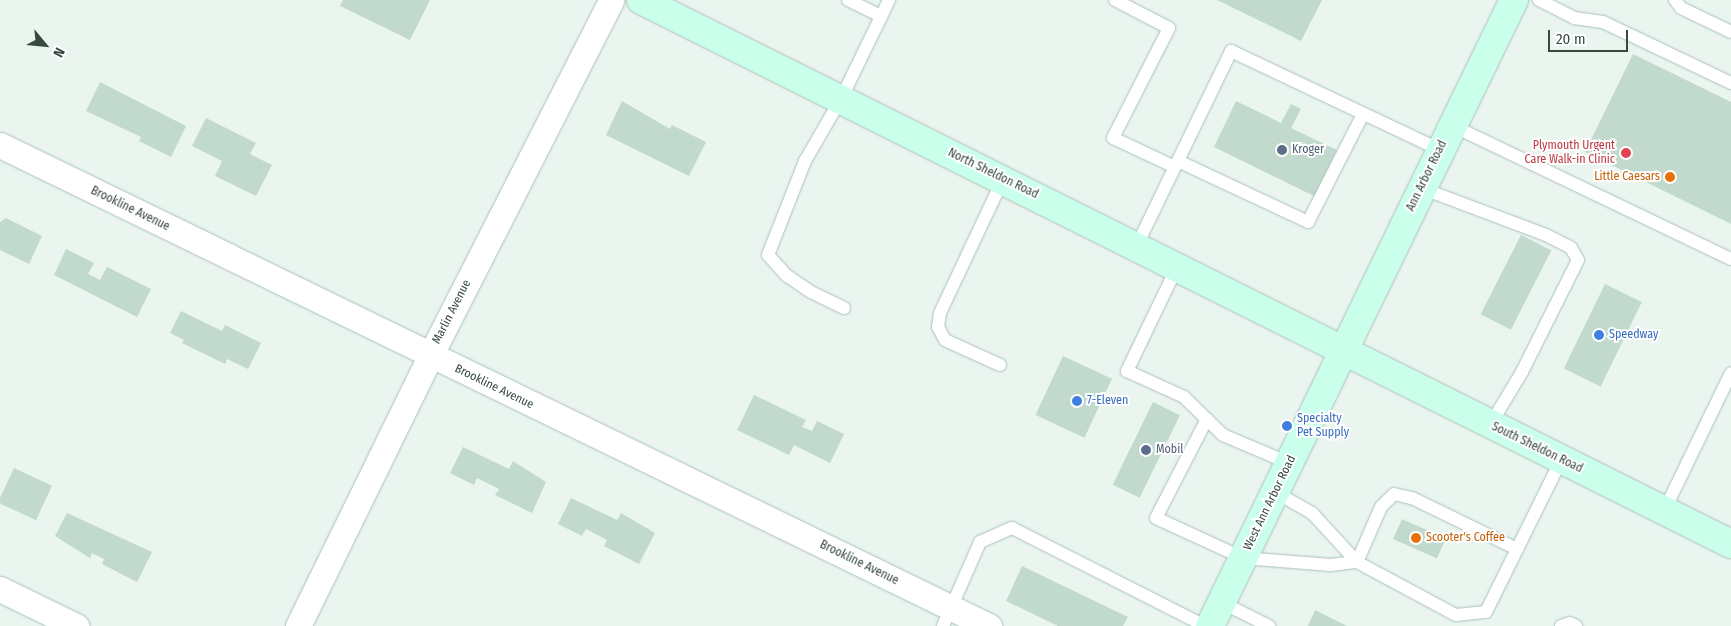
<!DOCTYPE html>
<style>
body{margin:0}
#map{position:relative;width:1731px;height:626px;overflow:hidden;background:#eaf5f0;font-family:"Fira Sans Condensed",sans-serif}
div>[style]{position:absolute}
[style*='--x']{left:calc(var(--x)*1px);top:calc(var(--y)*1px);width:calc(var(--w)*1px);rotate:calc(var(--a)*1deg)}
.building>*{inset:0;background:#c2dacd;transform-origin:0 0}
.roads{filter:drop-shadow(0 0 1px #acc1b7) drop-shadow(0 0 1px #acc1b7)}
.service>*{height:12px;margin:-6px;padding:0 6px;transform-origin:6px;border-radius:6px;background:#fff}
.minor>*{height:25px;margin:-12.5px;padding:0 12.5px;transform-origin:12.5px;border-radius:12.5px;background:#fff}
.secondary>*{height:28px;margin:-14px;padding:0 14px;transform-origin:14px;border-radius:14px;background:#caffeb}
.dots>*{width:14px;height:14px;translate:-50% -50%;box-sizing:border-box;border:2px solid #fff;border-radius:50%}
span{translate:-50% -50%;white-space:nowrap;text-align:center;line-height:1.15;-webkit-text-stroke:4px #fff;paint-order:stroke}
.health-label{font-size:12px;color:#be3a42}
.right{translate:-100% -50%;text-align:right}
.service-label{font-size:12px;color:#4e5e75}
.left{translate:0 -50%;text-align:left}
.street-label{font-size:12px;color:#374a40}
.food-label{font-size:12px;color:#c56008}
.shop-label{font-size:12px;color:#366cbe}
.north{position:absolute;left:20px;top:20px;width:50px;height:50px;-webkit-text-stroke:4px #fff;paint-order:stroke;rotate:118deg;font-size:14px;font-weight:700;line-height:20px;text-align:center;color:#374a40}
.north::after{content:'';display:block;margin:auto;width:18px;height:22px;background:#374a40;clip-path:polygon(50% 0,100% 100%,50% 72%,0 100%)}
.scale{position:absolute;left:1548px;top:30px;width:80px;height:22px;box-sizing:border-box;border:2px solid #374a40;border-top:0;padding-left:6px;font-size:15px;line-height:18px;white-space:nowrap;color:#374a40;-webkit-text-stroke:4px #fff;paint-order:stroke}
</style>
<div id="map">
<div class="building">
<div style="clip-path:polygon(343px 0,430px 0,410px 40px,340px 6px)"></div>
<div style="clip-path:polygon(1217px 0,1322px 0,1301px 41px)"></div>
<div style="clip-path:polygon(1633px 54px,1731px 102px,1731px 224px,1585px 152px)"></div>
<div style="clip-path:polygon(100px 82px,186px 126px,171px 157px,139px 141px,141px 137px,86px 111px)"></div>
<div style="clip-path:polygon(622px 101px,670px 129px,672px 125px,706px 142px,689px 176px,606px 135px)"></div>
<div style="clip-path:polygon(1236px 101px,1281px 123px,1291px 104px,1301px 109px,1291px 128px,1337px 150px,1314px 196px,1214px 147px)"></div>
<div style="clip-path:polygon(206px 118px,256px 143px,250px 154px,272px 165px,256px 196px,215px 176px,222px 161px,192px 146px)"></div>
<div style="clip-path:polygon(6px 218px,42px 236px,29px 264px,0 250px,0 222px)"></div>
<div style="left:1521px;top:235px;width:34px;height:89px;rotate:27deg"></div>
<div style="clip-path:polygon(66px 249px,94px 263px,88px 274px,100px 280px,107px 267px,151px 289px,137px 317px,54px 275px)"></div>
<div style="left:1605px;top:284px;width:41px;height:94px;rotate:26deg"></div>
<div style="clip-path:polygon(181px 311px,222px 331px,225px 325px,261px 343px,248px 369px,227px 359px,225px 364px,182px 343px,184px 340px,170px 333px)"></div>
<div style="left:1063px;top:356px;width:54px;height:65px;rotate:25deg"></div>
<div style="clip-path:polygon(754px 395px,806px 420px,802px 427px,812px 431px,817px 421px,844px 434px,830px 463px,794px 445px,789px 455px,737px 430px)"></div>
<div style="left:1153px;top:402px;width:30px;height:92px;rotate:26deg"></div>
<div style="clip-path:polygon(463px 447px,509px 469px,513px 461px,546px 482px,532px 513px,495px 495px,499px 489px,477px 478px,474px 485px,450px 473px)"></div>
<div style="left:14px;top:468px;width:42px;height:38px;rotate:25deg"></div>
<div style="clip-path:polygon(571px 498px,617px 520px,621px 513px,655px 533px,639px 564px,604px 546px,607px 540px,586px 529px,582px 536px,558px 524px)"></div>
<div style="clip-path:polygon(67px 513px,152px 552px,137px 582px,102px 564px,104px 559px,92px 553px,90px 558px,55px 536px)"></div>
<div style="left:1402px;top:519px;width:48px;height:22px;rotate:24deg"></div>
<div style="clip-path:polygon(1022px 566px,1128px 617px,1123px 626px,1058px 626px,1006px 601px)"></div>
<div style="clip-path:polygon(1315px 610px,1347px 626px,1308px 626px)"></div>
</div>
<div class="roads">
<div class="service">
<div style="--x:848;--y:0;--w:37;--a:26"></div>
<div style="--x:1115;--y:0;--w:61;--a:27.4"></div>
<div style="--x:1169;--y:28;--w:123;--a:117"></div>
<div style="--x:1113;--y:138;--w:68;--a:25.1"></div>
<div style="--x:1539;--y:0;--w:39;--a:27"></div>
<div style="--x:1574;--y:18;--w:29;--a:8"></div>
<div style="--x:1603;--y:22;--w:142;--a:25.5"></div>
<div style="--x:1675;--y:0;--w:10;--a:53"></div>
<div style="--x:1681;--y:8;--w:55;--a:25.6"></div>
<div style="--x:1451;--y:125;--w:310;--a:25.6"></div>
<div style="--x:1178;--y:161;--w:144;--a:25.1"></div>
<div style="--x:1308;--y:222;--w:121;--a:-63"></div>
<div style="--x:1421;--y:188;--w:134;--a:20.6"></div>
<div style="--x:1546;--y:235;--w:28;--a:27"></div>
<div style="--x:1571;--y:248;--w:14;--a:60"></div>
<div style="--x:1578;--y:260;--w:125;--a:116.6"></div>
<div style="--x:1522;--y:372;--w:62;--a:121.1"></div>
<div style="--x:1137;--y:245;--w:216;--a:-64.1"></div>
<div style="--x:1231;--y:51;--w:231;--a:25.3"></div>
<div style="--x:1178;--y:265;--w:118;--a:115.7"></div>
<div style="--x:1127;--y:371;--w:63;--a:24.5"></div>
<div style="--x:1184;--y:397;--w:54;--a:44.3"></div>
<div style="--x:1223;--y:435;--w:72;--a:23"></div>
<div style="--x:844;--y:308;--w:37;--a:-154"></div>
<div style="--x:811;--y:292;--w:29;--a:-146"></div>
<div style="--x:787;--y:276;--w:28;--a:-132"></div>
<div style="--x:768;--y:255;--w:101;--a:-68.5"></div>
<div style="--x:805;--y:161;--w:72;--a:-59.9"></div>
<div style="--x:841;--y:99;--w:110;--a:-64.1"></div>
<div style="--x:1000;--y:365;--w:60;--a:-155.6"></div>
<div style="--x:945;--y:340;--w:15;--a:-118"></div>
<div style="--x:938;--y:327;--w:14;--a:-82"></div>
<div style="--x:940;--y:313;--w:148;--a:-64.8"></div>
<div style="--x:1207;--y:419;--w:111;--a:117.3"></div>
<div style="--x:1156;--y:518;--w:96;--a:24.7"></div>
<div style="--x:1243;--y:558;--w:88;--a:4.5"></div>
<div style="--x:1331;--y:565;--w:26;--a:-7"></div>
<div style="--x:1357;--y:562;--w:112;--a:28.2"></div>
<div style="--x:1456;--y:615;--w:30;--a:-6"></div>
<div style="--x:1486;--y:612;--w:169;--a:-63.7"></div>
<div style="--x:1275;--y:492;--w:43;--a:29.6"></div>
<div style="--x:1312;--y:513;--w:67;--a:47.4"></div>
<div style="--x:1357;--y:562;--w:60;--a:-66.4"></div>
<div style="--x:1381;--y:507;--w:18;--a:-45"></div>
<div style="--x:1394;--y:494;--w:18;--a:13"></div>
<div style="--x:1412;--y:498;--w:117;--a:25.9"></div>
<div style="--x:1664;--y:511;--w:153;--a:-64.1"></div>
<div style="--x:1221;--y:602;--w:54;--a:26.6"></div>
<div style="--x:943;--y:626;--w:92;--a:-66.2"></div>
<div style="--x:980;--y:542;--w:35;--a:-24"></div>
<div style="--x:1012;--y:528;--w:216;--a:26.9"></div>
<div style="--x:1561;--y:626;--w:9;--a:-18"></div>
<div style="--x:1570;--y:623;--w:7;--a:27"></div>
</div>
<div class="minor">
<div style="--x:0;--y:145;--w:1100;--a:25.94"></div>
<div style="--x:0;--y:589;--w:85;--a:26"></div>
<div style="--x:298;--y:626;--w:301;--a:-63.9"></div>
<div style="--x:430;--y:356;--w:399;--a:-63"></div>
</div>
<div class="secondary">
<div style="--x:641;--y:0;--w:1218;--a:26.52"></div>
<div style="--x:1210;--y:626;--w:696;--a:-64.1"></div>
</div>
</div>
<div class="dots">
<div style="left:1282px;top:150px;background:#5c6f8a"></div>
<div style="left:1626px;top:153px;background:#e0444e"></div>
<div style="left:1670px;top:177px;background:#e8710a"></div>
<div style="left:1599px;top:335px;background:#3f7fe0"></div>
<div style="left:1077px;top:401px;background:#3f7fe0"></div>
<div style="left:1287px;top:426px;background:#3f7fe0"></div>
<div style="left:1146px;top:450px;background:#5c6f8a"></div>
<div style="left:1416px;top:538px;background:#e8710a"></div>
</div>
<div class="health-label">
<span class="right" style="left:1615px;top:153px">Plymouth Urgent<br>Care Walk-in Clinic</span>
</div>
<div class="service-label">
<span class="left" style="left:1292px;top:150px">Kroger</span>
<span class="left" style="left:1156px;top:450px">Mobil</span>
</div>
<div class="street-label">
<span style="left:993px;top:174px;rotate:26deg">North Sheldon Road</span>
<span style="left:1427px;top:176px;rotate:-64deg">Ann Arbor Road</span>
<span style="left:130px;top:209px;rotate:26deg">Brookline Avenue</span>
<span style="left:452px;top:312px;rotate:-63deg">Marlin Avenue</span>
<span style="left:494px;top:387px;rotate:26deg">Brookline Avenue</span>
<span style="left:1537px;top:448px;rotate:26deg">South Sheldon Road</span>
<span style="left:1270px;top:503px;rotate:-64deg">West Ann Arbor Road</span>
<span style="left:859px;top:563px;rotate:26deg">Brookline Avenue</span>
</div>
<div class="food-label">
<span class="right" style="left:1660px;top:177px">Little Caesars</span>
<span class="left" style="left:1426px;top:538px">Scooter's Coffee</span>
</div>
<div class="shop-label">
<span class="left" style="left:1609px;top:335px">Speedway</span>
<span class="left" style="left:1087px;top:401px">7-Eleven</span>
<span class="left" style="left:1297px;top:426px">Specialty<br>Pet Supply</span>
</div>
<div class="north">N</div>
<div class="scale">20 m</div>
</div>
